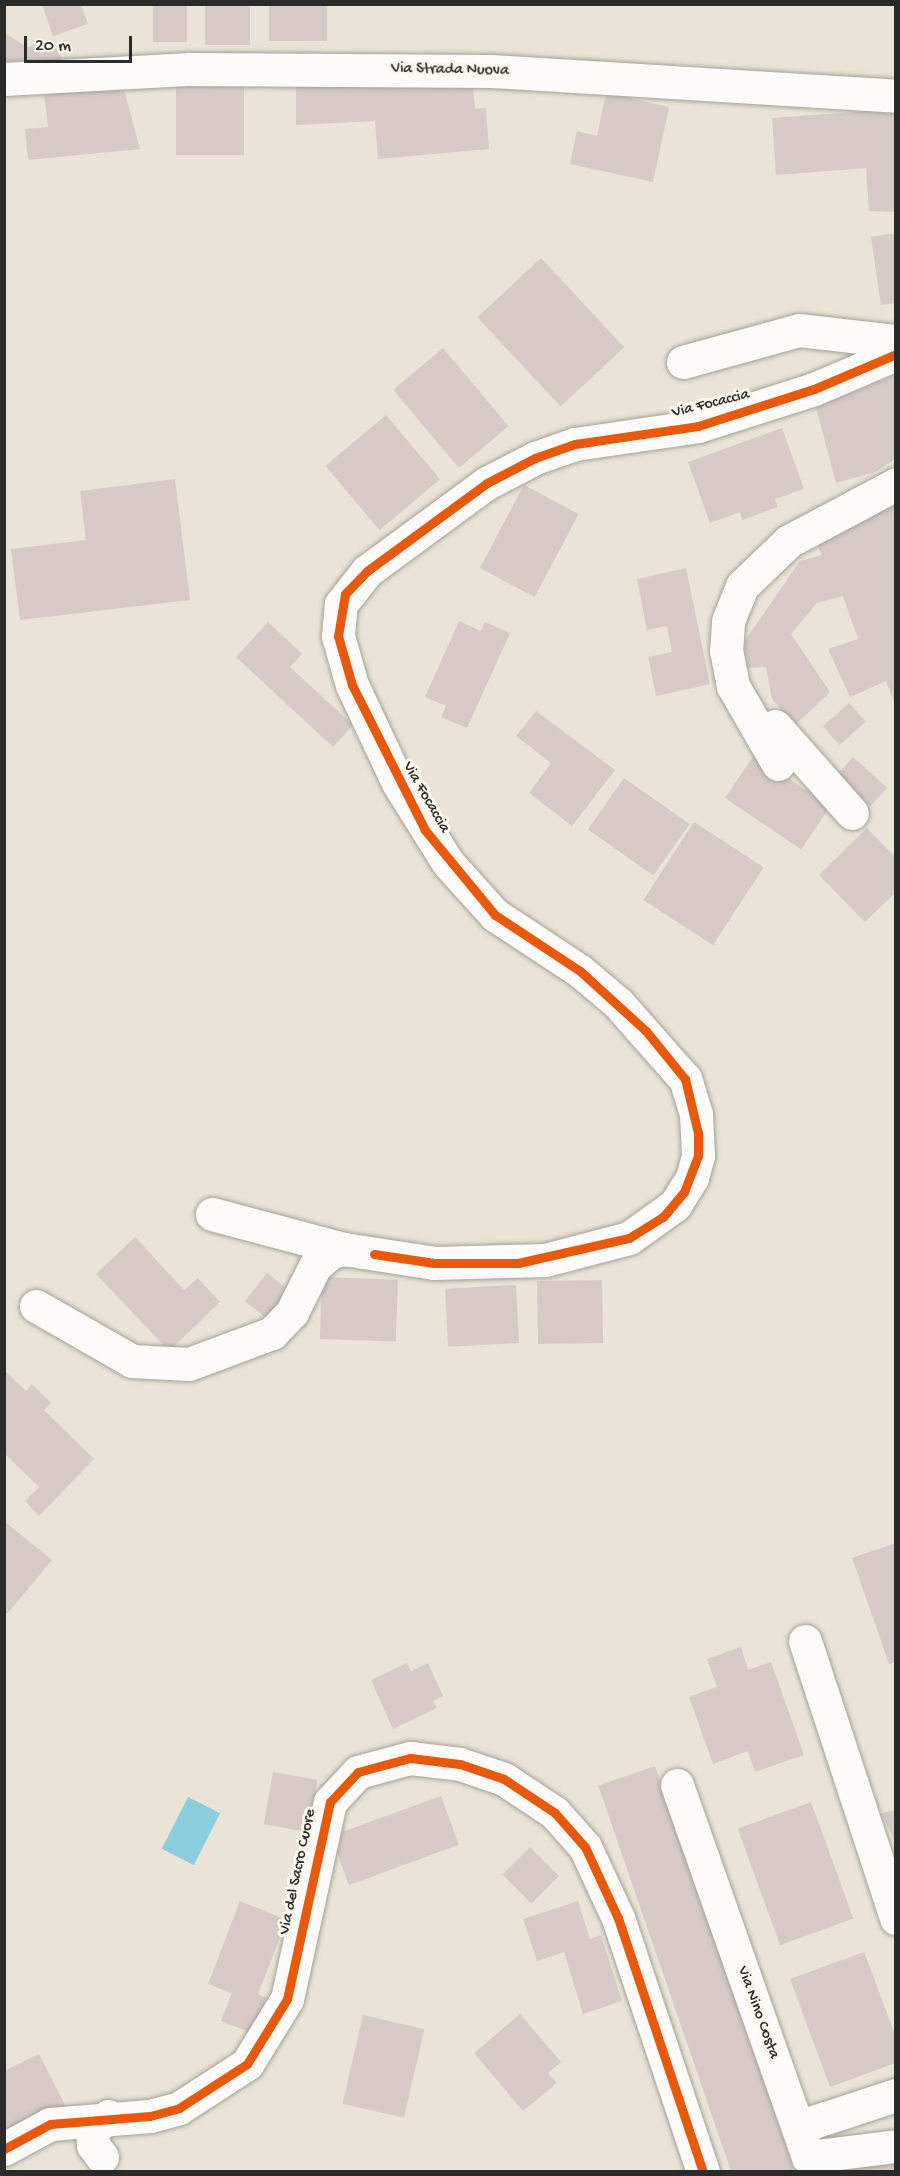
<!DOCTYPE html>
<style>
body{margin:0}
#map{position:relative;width:900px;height:2176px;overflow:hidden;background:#e9e4d5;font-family:"Gochi Hand",sans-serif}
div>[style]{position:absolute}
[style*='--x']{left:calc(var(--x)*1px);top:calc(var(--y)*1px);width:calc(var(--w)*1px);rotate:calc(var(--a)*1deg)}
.water>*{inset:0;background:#8bccde;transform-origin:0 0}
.building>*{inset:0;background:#d7cac6;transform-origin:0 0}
.roads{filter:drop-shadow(0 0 2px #a4a199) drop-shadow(0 0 2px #a4a199)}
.minor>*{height:33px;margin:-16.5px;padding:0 16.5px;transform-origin:16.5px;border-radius:16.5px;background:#fcfbf9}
.cycleway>*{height:9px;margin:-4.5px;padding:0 4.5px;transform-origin:4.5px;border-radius:4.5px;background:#e8590c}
span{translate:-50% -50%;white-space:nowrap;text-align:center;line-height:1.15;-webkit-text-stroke:6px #fbf7ec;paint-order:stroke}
.street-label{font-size:16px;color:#2b2b2b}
.frame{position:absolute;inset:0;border:6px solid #2b2b2b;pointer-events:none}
.scale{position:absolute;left:24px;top:36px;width:108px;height:27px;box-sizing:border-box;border:3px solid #2b2b2b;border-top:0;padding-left:8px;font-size:18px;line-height:21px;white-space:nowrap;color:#2b2b2b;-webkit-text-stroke:4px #fbf7ec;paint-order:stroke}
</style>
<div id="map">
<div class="water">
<div style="left:188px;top:1797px;width:36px;height:58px;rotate:27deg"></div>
</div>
<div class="building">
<div style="left:153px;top:4px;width:34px;height:38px"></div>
<div style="left:269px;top:4px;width:58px;height:37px"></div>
<div style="clip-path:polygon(42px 5px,81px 5px,88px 24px,53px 36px)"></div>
<div style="left:205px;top:5px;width:45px;height:40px"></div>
<div style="clip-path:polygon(4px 33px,28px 47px,51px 39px,63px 61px,4px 61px)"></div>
<div style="clip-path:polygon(365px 81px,473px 88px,475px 109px,486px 108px,489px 149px,378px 159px,375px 121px,296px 125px,296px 83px)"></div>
<div style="clip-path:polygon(123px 86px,140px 149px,28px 160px,25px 129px,48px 127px,44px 92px)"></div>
<div style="left:176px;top:87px;width:68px;height:68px"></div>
<div style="clip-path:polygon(606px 93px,669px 107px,653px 182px,570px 164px,577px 131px,597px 136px)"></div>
<div style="clip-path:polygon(896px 109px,896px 212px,869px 211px,866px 168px,776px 175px,772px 118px)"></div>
<div style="clip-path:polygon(896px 233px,896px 303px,881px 305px,871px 237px)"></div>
<div style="left:541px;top:258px;width:122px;height:87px;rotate:47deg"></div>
<div style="left:443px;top:348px;width:102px;height:65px;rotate:50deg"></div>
<div style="clip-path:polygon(896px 375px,896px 459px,875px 472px,836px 483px,816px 407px)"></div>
<div style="left:386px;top:415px;width:84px;height:79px;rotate:50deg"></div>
<div style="clip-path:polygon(782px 428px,804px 489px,775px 499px,778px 507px,742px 520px,740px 512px,710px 523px,688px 462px)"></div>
<div style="clip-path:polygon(175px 479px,190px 600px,20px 620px,11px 549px,86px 540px,80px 491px)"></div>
<div style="left:524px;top:485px;width:62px;height:94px;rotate:28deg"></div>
<div style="clip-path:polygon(896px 500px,896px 707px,886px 681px,850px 697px,828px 649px,858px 639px,843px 596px,817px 603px,791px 634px,830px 692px,795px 725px,772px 699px,766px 667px,748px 668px,744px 642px,800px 561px,822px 555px,816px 542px,870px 519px,867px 513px)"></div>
<div style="clip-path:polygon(686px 568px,710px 684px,656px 696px,648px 657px,672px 652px,667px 626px,647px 630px,637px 579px)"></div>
<div style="clip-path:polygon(459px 621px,481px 631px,485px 622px,510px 633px,467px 728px,441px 717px,446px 706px,425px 697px)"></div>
<div style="clip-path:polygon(268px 622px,302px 654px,290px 667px,353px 725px,333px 747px,236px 657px)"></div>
<div style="left:849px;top:703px;width:25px;height:35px;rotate:48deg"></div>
<div style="clip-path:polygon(536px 711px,615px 770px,572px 826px,529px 793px,551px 763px,516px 736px)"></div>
<div style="left:754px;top:755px;width:92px;height:52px;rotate:34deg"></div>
<div style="left:853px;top:757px;width:46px;height:25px;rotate:42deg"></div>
<div style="left:624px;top:778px;width:80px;height:63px;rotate:35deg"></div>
<div style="left:694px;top:822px;width:83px;height:93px;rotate:33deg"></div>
<div style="clip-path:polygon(867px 828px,896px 858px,896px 892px,865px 922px,819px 875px)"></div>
<div style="clip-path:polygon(135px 1237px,184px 1290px,198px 1278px,220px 1302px,169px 1351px,96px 1274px)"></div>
<div style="left:267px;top:1273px;width:28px;height:36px;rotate:38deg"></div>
<div style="left:322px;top:1277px;width:76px;height:62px;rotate:2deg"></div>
<div style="left:602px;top:1280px;width:63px;height:65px;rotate:89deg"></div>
<div style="left:516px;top:1285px;width:58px;height:71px;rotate:87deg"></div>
<div style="clip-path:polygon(4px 1370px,26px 1391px,32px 1384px,51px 1403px,44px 1410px,94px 1459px,39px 1516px,25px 1501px,39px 1487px,4px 1453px)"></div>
<div style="clip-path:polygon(4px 1521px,52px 1560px,7px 1614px,4px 1611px)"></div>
<div style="clip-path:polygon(896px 1543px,896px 1662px,889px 1664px,852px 1558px)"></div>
<div style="clip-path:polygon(741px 1647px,748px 1670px,771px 1662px,804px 1755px,755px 1772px,748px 1751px,713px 1764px,689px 1697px,717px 1687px,707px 1659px)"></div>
<div style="clip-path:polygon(407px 1663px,411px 1671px,428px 1663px,443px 1696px,433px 1701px,437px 1708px,393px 1729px,371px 1680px)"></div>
<div style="left:655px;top:1766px;width:430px;height:60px;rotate:71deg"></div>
<div style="left:273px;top:1772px;width:45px;height:53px;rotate:10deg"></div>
<div style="left:441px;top:1796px;width:52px;height:117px;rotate:70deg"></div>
<div style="left:811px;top:1802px;width:124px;height:78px;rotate:70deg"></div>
<div style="clip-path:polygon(896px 1810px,896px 1843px,881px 1813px)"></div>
<div style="left:530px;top:1847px;width:41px;height:39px;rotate:45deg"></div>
<div style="clip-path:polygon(240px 1901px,287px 1920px,258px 1994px,266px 1998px,252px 2033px,221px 2021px,232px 1993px,208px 1984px)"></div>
<div style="clip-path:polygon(578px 1901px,590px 1939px,601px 1935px,622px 2001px,583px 2014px,564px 1952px,537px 1961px,523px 1919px)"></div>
<div style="clip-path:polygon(864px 1952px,896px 2037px,896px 2063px,830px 2087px,790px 1979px)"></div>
<div style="clip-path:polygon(520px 2014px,561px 2062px,548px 2073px,557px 2083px,523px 2111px,474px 2053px)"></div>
<div style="left:363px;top:2015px;width:63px;height:91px;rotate:13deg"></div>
<div style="clip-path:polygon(39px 2054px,66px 2107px,4px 2138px,4px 2071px)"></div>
<div style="clip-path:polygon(896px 2163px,896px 2172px,851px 2172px,851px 2168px)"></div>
</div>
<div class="roads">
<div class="minor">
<div style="--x:4;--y:79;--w:187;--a:-3.1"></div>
<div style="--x:191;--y:69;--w:300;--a:0.4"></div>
<div style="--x:491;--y:71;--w:406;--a:3.5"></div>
<div style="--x:683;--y:362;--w:120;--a:-15.4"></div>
<div style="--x:799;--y:330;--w:98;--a:6.5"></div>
<div style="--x:775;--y:726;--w:116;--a:48.5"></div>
<div style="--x:778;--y:764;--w:90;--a:-120"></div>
<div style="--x:733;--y:686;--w:36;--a:-101"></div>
<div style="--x:726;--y:651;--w:30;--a:-86"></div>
<div style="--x:728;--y:621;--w:38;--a:-68"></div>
<div style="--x:742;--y:586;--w:65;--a:-43.8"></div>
<div style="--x:789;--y:541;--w:121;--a:-28"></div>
<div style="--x:212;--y:1214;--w:137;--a:14.9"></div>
<div style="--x:36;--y:1306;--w:111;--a:29.8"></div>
<div style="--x:132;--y:1361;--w:57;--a:3"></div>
<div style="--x:189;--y:1364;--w:89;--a:-20.5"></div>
<div style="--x:272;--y:1333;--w:29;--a:-46"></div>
<div style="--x:292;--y:1312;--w:51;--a:-63.4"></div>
<div style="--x:315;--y:1266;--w:21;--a:-41"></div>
<div style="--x:331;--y:1252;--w:13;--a:-13"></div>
<div style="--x:344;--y:1249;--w:91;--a:8.8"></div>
<div style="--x:434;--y:1263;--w:111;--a:-1.5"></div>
<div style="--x:545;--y:1260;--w:87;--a:-14.7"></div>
<div style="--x:629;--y:1238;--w:57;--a:-35.7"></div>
<div style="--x:675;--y:1205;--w:32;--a:-58"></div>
<div style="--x:692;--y:1178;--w:23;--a:-75"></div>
<div style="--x:698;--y:1156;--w:42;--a:-92.7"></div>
<div style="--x:696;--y:1114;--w:37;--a:-107"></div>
<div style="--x:685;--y:1079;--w:101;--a:-131.4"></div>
<div style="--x:618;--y:1003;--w:50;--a:-139.9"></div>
<div style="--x:580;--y:971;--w:102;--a:-146.6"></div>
<div style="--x:495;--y:915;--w:70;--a:-132.1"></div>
<div style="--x:448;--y:863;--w:94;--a:-122"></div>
<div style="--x:398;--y:783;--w:108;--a:-115.1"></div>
<div style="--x:352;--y:685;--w:51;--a:-105.9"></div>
<div style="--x:338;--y:636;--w:32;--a:-85"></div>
<div style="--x:341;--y:604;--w:42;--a:-51.8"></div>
<div style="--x:367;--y:571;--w:149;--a:-36.3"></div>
<div style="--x:487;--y:483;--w:54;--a:-27.5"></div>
<div style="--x:535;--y:458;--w:42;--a:-19.3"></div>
<div style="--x:575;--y:444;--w:124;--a:-8.3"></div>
<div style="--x:698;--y:426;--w:122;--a:-17.7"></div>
<div style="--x:814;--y:389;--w:89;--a:-23.1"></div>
<div style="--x:805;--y:1641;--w:292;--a:71.8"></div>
<div style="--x:677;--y:1785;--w:394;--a:70.6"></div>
<div style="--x:808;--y:2157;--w:89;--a:-7.1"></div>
<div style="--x:798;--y:2127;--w:103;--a:-18.1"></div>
<div style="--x:4;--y:2149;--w:52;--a:-28.5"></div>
<div style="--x:50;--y:2124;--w:100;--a:-4.6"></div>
<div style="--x:150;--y:2116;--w:30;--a:-15"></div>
<div style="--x:179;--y:2108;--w:81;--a:-32.9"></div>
<div style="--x:247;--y:2064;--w:76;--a:-58.4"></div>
<div style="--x:287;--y:1999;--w:202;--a:-77.7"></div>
<div style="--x:330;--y:1802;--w:41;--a:-47"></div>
<div style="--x:358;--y:1772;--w:54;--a:-15.1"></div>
<div style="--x:410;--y:1758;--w:50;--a:6.8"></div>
<div style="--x:460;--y:1764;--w:46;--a:18.8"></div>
<div style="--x:504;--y:1779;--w:61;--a:33.7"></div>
<div style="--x:555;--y:1813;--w:45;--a:48.6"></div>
<div style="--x:585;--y:1847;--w:78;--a:65.1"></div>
<div style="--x:618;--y:1918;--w:268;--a:71.5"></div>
<div style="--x:102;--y:2157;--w:15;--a:-127"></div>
<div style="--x:93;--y:2145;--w:14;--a:-94"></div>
<div style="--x:92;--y:2131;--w:22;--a:-43"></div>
</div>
</div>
<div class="cycleway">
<div style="--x:374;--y:1254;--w:61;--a:8.5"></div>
<div style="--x:434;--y:1263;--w:84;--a:0"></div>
<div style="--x:518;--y:1263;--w:114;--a:-12.7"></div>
<div style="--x:629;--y:1238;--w:40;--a:-32"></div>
<div style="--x:663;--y:1217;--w:33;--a:-50"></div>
<div style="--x:684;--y:1192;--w:39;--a:-69"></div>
<div style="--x:698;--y:1156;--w:23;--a:-90"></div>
<div style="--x:698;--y:1133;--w:56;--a:-103.5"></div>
<div style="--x:685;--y:1079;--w:62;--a:-129.1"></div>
<div style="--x:646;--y:1031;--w:89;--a:-137.7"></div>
<div style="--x:580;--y:971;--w:102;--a:-146.6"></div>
<div style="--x:495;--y:915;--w:110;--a:-129.5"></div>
<div style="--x:425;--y:830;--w:162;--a:-116.7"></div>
<div style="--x:352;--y:685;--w:51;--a:-105.9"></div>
<div style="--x:338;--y:636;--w:43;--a:-80.5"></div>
<div style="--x:345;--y:594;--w:32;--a:-46"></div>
<div style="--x:367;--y:571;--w:149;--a:-36.3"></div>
<div style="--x:487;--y:483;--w:54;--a:-27.5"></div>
<div style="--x:535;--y:458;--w:42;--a:-19.3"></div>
<div style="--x:575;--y:444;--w:124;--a:-8.3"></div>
<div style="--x:698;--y:426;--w:122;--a:-17.7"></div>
<div style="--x:814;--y:389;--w:89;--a:-23.1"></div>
<div style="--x:4;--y:2149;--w:52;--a:-28.5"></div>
<div style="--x:50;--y:2124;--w:100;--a:-4.6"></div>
<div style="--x:150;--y:2116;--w:30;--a:-15"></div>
<div style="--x:179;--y:2108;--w:81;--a:-32.9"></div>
<div style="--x:247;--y:2064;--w:76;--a:-58.4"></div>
<div style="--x:287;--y:1999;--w:202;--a:-77.7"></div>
<div style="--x:330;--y:1802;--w:41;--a:-47"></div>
<div style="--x:358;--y:1772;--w:54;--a:-15.1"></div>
<div style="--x:410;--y:1758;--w:50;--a:6.8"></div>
<div style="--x:460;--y:1764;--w:46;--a:18.8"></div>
<div style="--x:504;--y:1779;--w:61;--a:33.7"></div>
<div style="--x:555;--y:1813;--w:45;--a:48.6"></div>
<div style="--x:585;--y:1847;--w:78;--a:65.1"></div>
<div style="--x:618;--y:1918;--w:268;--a:71.5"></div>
</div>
<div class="street-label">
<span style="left:450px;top:71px;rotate:1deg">Via Strada Nuova</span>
<span style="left:711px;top:405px;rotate:-14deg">Via Focaccia</span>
<span style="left:425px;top:798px;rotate:60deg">Via Focaccia</span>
<span style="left:299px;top:1872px;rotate:-78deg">Via del Sacro Cuore</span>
<span style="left:757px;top:2013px;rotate:70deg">Via Nino Costa</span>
</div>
<div class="frame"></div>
<div class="scale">20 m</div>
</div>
